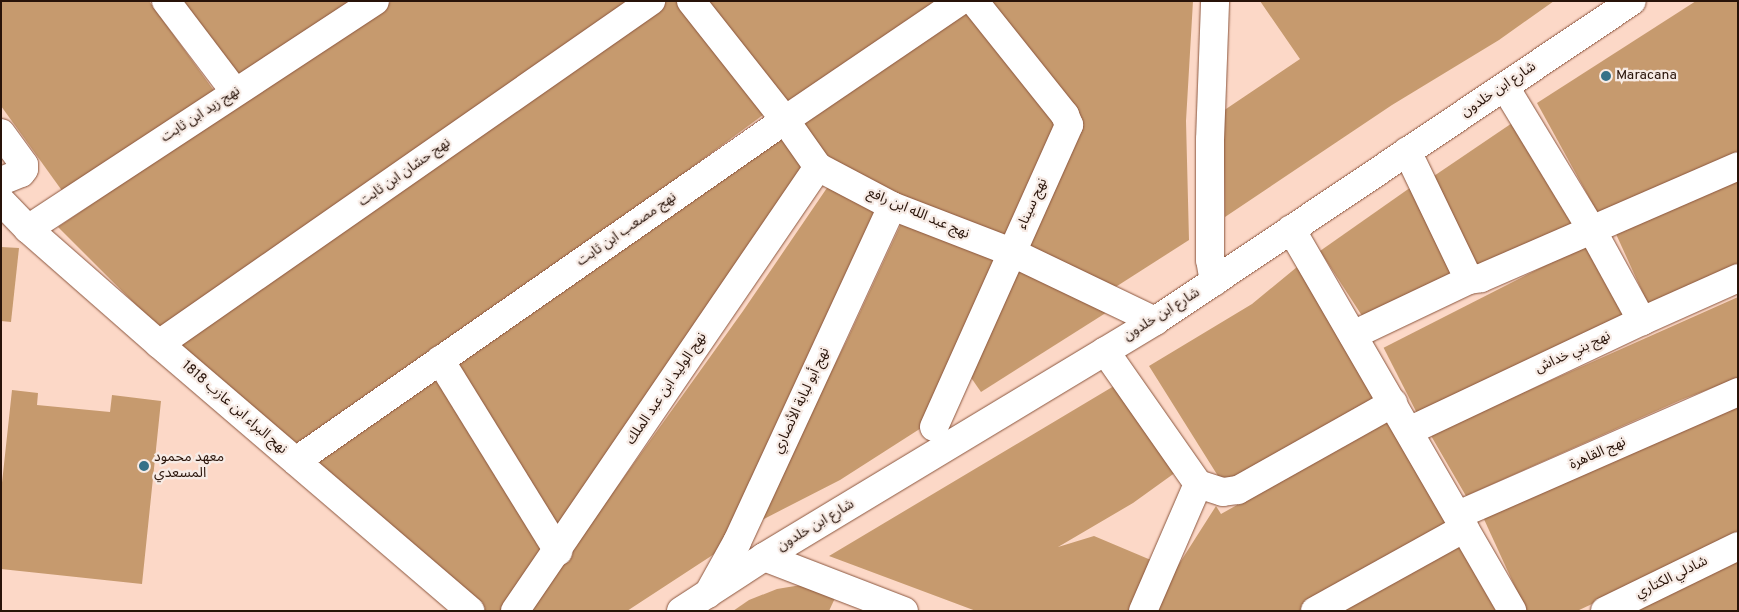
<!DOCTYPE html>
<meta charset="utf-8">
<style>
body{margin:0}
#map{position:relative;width:1739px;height:612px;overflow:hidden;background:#fcd8c7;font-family:Overpass,"Noto Sans Arabic",sans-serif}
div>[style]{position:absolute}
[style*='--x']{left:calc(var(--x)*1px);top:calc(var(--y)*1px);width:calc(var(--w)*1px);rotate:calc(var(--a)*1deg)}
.building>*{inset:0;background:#c69a6e;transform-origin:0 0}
.roads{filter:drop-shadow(0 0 1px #8b563e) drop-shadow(0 0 1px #8b563e)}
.minor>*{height:28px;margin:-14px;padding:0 14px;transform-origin:14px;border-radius:14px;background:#fff}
.tertiary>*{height:28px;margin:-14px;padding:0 14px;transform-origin:14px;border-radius:14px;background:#fff}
.dots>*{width:14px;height:14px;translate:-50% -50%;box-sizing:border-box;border:2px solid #f7ebe5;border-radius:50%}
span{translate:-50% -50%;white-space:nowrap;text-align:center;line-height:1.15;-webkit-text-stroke:4.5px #f7ebe5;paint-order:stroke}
.poi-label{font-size:14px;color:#281309}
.left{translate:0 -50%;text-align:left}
.street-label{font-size:14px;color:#281309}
.frame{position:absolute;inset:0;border:2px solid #281309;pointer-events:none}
</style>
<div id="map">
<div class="building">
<div style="clip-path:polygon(1px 1px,149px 1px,215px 92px,68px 199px,1px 106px)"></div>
<div style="clip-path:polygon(179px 1px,362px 1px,241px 84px)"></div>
<div style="clip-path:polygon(392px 1px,644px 1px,164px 333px,58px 227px)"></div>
<div style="clip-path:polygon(657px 1px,685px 1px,767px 112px,507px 304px,293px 454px,167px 346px)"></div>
<div style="clip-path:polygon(707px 1px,949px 1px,788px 115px)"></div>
<div style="clip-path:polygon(988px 1px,1193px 1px,1186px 121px,1189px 240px,1114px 288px,1028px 246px,1083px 124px)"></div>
<div style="clip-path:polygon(1260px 1px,1554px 1px,1499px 40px,1392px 105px,1225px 217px,1223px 111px,1300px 59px)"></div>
<div style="clip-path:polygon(1696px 1px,1738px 1px,1738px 153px,1602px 221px,1537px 103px)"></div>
<div style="clip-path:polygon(971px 6px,1057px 119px,1008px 243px,839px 178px,797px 122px)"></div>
<div style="clip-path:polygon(1521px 117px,1582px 227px,1478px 278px,1431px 178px)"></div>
<div style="clip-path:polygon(783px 126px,812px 168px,557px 534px,451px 361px)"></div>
<div style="clip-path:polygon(1738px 178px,1738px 275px,1652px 313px,1616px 234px)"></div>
<div style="clip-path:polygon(831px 182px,887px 210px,728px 545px,627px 611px,528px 611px,743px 311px)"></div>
<div style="clip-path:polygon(1414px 185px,1456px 274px,1368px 325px,1320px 251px)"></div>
<div style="clip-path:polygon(906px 213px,1003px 258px,929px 423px,840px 480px,754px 524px,847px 340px)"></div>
<div style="left:1593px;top:241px;width:85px;height:235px;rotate:63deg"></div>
<div style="clip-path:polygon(1px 247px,19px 248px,11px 322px,1px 321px)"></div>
<div style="clip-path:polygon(1015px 264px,1112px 309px,981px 392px,965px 369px)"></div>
<div style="clip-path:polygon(1297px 267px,1381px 407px,1242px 483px,1218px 476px,1149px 366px,1252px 304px)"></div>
<div style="clip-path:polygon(1738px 297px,1738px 378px,1681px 400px,1466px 496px,1430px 434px)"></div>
<div style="clip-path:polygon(438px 367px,544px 547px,501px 611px,481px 611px,307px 460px)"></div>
<div style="clip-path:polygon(1124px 380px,1183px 467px,1133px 503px,1058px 547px,1094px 536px,1158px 563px,1137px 611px,976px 611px,829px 556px)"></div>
<div style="clip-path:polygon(12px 390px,38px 393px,37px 405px,110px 412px,112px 395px,161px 401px,142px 584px,1px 569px,1px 492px)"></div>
<div style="clip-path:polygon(1738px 399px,1738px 536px,1577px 611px,1526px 611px,1483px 517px)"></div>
<div style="clip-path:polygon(1390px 419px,1452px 526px,1303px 611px,1149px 611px,1216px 506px,1221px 514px)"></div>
<div style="clip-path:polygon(1458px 545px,1496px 611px,1343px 611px)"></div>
<div style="clip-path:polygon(1738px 552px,1738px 611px,1617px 611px)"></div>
<div style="clip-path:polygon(807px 584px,835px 598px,829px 611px,733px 611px,749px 600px,777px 589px)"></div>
</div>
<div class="roads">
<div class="minor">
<div style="--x:166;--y:1;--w:114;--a:52.8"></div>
<div style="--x:691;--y:1;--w:152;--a:51.7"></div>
<div style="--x:785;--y:120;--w:57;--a:54.9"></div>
<div style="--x:818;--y:167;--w:84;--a:27.8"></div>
<div style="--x:892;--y:206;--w:128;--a:21.1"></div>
<div style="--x:1011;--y:252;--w:160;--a:25.6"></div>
<div style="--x:1505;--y:87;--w:167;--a:58.7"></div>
<div style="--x:1592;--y:230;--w:104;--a:61.2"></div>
<div style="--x:1;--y:133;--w:39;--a:54"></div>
<div style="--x:24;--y:165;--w:4;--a:90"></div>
<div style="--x:24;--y:169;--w:5;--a:127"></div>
<div style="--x:21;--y:173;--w:22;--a:158"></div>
<div style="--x:1407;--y:151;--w:143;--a:64.3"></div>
<div style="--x:1;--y:201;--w:39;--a:46"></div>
<div style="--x:28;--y:229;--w:174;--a:41.3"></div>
<div style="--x:159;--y:344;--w:410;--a:40.6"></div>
<div style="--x:28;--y:229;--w:415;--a:-33.3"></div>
<div style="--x:1291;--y:229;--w:441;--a:59.9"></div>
<div style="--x:1214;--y:282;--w:22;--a:-100"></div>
<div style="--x:1210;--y:260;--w:120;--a:-90"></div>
<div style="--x:1210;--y:140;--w:139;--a:-87.9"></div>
<div style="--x:1353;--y:335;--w:128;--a:-25.4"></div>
<div style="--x:1469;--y:280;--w:12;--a:-9"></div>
<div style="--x:1481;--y:278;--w:280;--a:-23.5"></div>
<div style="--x:159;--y:344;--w:600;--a:-34.88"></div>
<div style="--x:1105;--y:351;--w:162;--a:55"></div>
<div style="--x:440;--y:360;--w:225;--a:58.3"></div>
<div style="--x:934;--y:427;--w:331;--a:-65.9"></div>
<div style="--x:1069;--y:125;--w:11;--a:-112"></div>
<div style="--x:1065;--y:115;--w:146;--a:-128.6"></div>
<div style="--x:1409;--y:431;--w:258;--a:-25.3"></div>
<div style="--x:1642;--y:321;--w:105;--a:-24.1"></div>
<div style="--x:296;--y:461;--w:596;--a:-34.89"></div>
<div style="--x:785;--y:120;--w:212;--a:-34.2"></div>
<div style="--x:1458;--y:515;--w:306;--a:-23.7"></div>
<div style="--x:764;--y:557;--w:150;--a:21.1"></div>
<div style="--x:708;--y:594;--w:60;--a:-60.9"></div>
<div style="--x:737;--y:542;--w:370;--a:-65.2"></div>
<div style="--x:515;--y:611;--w:538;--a:-55.69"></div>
<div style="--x:1143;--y:611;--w:138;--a:-66.6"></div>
<div style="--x:1198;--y:484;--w:26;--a:18"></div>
<div style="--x:1223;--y:492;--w:15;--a:-8"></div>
<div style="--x:1238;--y:490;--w:178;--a:-29.3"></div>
<div style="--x:1315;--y:611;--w:171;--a:-29"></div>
<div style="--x:1605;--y:611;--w:148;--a:-26"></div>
</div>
<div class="tertiary">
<div style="--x:681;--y:611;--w:99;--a:-33"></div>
<div style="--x:764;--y:557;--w:457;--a:-31.1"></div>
<div style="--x:1155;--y:321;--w:574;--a:-33.86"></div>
</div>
</div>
<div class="dots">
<div style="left:1606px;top:76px;background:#357188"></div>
<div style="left:144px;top:466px;background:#357188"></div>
</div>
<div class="poi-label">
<span class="left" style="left:1616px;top:76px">Maracana</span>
<span class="left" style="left:154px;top:466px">معهد محمود<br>المسعدي</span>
</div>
<div class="street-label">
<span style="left:1499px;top:90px;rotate:-34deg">شارع ابن خلدون</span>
<span style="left:201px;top:115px;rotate:-33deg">نهج زيد ابن ثابت</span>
<span style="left:405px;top:173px;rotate:-35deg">نهج حسّان ابن ثابت</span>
<span style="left:1033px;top:204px;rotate:-66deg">نهج سيناء</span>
<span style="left:918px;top:214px;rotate:23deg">نهج عبد الله ابن رافع</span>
<span style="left:627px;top:230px;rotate:-35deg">نهج مصعب ابن ثابت</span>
<span style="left:1162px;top:315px;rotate:-32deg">شارع ابن خلدون</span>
<span style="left:1573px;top:353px;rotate:-25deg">نهج بني خداش</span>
<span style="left:667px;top:389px;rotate:-56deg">نهج الوليد ابن عبد الملك</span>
<span style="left:802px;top:401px;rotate:-65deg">نهج أبو لبابة الأنصاري</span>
<span style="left:234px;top:408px;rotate:41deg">نهج البراء ابن عازب 1818</span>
<span style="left:1598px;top:454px;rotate:-24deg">نهج القاهرة</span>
<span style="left:816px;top:526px;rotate:-31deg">شارع ابن خلدون</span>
<span style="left:1672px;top:578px;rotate:-26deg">شادلي الكتاري</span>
</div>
<div class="frame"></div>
</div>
